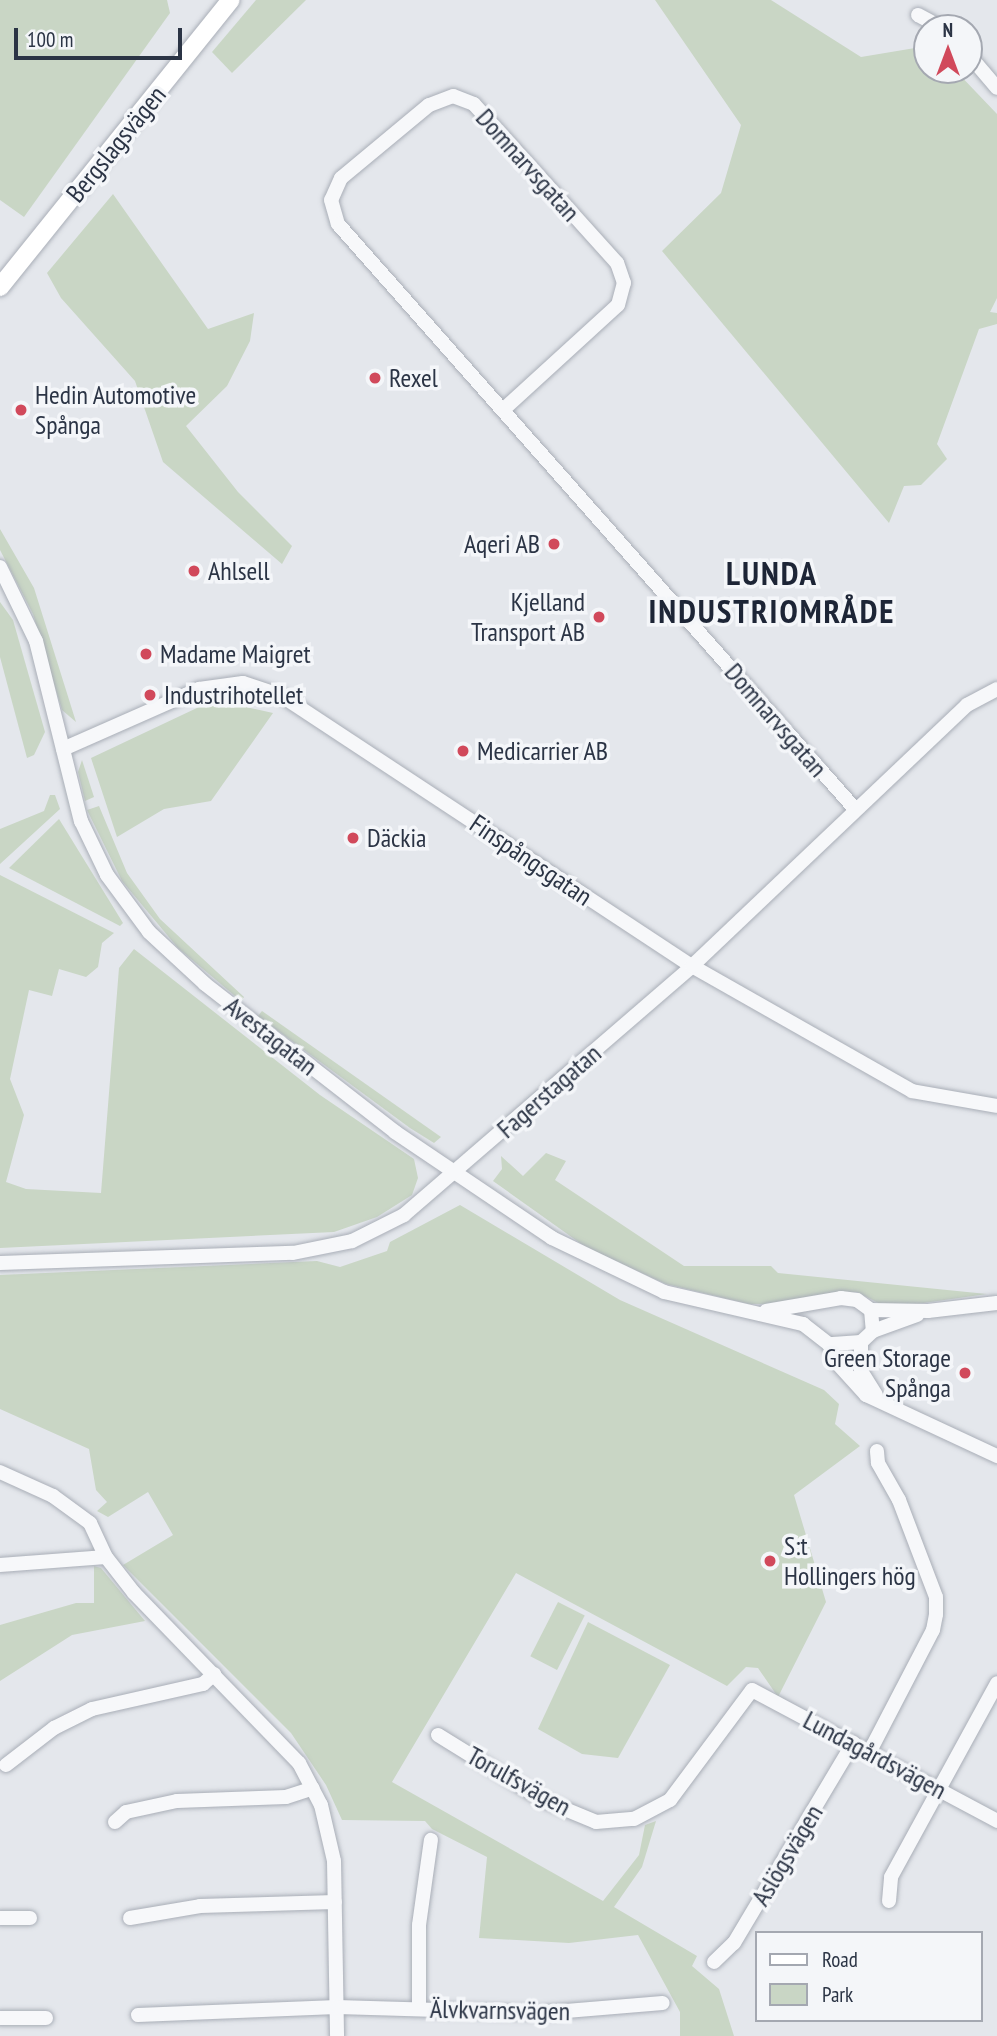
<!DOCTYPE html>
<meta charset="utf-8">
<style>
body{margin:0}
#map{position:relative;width:997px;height:2036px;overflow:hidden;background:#e4e7ec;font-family:"PT Sans Narrow",sans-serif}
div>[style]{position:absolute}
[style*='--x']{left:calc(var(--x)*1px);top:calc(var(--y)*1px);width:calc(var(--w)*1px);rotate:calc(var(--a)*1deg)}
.green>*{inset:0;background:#c9d6c5;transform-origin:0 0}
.roads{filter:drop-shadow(0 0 2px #a9aeb7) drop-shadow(0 0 2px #a9aeb7)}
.minor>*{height:14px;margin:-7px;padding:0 7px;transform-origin:7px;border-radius:7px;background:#f7f8fa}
.major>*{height:18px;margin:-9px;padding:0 9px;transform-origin:9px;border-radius:9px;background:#fff}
.dots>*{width:19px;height:19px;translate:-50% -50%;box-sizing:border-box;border:4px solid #f4f6f9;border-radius:50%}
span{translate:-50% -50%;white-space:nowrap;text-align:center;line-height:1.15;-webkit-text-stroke:7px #f4f6f9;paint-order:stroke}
.street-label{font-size:26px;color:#2b3445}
.poi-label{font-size:26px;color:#2b3445}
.left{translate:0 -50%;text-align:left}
.right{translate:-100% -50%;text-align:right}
.district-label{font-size:33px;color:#1d2536;font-weight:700;letter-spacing:2px}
.legend{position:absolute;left:755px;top:1931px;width:228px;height:91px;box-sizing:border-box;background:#f4f6f9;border:2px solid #a4a8b1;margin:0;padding:9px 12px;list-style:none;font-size:21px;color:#2b3445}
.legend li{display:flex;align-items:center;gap:14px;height:35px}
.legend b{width:35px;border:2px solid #a4a8b1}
.north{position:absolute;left:913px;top:14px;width:70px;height:70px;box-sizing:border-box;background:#f4f6f9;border:2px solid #a4a8b1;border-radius:50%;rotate:0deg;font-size:19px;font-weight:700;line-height:28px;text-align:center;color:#2b3445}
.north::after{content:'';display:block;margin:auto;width:24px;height:32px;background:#d1495b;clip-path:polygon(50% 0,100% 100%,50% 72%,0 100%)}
.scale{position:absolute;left:14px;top:28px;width:168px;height:32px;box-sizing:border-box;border:4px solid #2b3445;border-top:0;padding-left:9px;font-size:21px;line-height:24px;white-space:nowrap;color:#2b3445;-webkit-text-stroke:5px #f4f6f9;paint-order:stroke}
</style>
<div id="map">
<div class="green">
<div style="clip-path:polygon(0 0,167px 0,170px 13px,24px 217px,0 200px)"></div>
<div style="clip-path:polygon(256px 0,306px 0,232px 73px,212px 52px)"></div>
<div style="clip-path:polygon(655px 0,771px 0,861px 57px,927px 46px,927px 70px,955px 70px,997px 114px,997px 298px,990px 312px,997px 313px,997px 324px,979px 329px,937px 444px,947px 459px,921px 485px,904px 486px,889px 523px,662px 251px,721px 193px,741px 125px)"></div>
<div style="clip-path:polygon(113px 194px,208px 329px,254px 313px,250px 341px,227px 386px,186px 426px,238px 492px,292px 546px,282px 564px,163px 462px,135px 381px,61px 298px,47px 273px)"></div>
<div style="clip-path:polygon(0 529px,34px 588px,76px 722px,62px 710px,33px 614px,0 550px)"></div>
<div style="clip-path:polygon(0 602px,13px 620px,45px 732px,34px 755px,27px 758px,0 657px)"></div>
<div style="clip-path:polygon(223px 702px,273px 713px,211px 801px,164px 809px,117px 837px,91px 758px,199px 707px)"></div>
<div style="clip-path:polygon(82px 760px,94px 797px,85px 801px,78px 772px)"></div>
<div style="clip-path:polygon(50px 795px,55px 795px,60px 809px,0 864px,0 829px,44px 811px)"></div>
<div style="clip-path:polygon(99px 806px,127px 873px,160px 919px,244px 997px,241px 1001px,178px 948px,122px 881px,87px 810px)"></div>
<div style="clip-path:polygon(59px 819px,123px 923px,120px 926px,9px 868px)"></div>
<div style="clip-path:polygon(0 875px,114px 933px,102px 943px,98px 967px,86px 977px,59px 969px,52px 996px,29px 990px,10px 1079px,24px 1115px,6px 1182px,26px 1189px,101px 1193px,119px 968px,134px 949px,320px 1095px,414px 1159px,418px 1178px,412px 1195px,377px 1217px,334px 1232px,0 1248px)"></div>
<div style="clip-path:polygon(262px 1011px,441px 1137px,434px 1143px,410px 1128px,258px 1016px)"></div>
<div style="clip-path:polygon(546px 1153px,566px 1161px,555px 1180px,684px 1266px,771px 1266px,778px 1273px,987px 1294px,888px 1308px,857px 1292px,787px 1304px,749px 1304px,666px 1284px,587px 1248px,493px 1181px,502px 1169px,501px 1156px,523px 1176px)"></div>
<div style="clip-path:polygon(460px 1205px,620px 1300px,824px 1390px,839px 1404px,835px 1424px,860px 1446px,794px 1495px,826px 1602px,778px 1697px,758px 1668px,746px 1667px,727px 1686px,516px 1573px,392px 1782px,603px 1901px,639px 1855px,645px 1825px,656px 1821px,642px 1867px,614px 1907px,697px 1956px,692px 1966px,719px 1989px,734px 2036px,680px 2036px,680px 2012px,638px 1935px,569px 1943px,479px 1938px,487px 1857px,432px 1829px,425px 1821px,342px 1820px,326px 1785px,291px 1733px,123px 1565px,173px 1535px,148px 1492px,108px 1517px,97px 1511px,107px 1502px,96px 1490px,89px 1449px,0 1409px,0 1275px,317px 1261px,340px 1267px,387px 1251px,390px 1242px)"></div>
<div style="clip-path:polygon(94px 1566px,101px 1568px,145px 1621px,72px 1635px,0 1681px,0 1625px,76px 1603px,94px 1603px)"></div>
<div style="left:558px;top:1602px;width:30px;height:61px;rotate:27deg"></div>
<div style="clip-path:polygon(588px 1622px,670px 1665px,618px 1758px,582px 1754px,538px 1729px)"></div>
</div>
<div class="roads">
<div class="minor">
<div style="--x:918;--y:15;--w:27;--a:28"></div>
<div style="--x:969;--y:55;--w:43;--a:49.7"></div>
<div style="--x:504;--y:409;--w:154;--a:-42.4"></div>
<div style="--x:618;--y:305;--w:23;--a:-75"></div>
<div style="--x:624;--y:283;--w:21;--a:-109"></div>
<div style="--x:617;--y:263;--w:214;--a:-132"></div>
<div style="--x:474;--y:104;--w:22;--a:-159"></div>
<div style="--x:453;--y:96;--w:26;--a:159"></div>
<div style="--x:429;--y:105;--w:114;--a:140.3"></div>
<div style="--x:341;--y:178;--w:24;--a:114"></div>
<div style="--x:331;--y:200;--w:25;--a:74"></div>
<div style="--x:338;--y:224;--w:781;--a:48.53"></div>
<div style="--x:0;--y:567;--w:82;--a:64.1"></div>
<div style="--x:36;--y:641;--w:186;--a:76"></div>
<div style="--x:81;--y:821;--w:60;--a:64.3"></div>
<div style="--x:107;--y:875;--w:71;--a:53.6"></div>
<div style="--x:149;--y:932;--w:76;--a:42.9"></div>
<div style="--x:205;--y:984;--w:241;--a:37.9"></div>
<div style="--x:395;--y:1132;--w:189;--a:34"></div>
<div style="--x:552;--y:1238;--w:124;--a:25.7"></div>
<div style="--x:664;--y:1292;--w:143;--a:13"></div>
<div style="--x:803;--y:1324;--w:33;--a:38"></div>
<div style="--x:829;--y:1344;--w:22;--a:66"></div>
<div style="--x:838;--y:1364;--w:42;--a:47.9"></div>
<div style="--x:866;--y:1395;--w:145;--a:25"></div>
<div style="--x:63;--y:749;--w:149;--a:-23.8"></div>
<div style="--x:199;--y:689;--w:44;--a:-7.8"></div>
<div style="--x:243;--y:683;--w:41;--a:18.4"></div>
<div style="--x:282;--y:696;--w:491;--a:33.4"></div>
<div style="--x:692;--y:966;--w:253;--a:29.6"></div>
<div style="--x:912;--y:1091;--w:86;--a:10"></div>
<div style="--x:0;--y:1263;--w:293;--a:-2"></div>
<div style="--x:293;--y:1253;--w:60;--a:-11.5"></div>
<div style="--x:352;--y:1241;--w:58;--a:-26.6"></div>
<div style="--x:404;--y:1215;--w:381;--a:-40.8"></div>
<div style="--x:692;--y:966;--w:379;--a:-43.5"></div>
<div style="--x:967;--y:705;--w:34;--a:-28"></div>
<div style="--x:871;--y:1310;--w:57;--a:1"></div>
<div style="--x:928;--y:1311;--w:69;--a:-6.6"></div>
<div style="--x:766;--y:1311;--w:76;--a:-9.8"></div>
<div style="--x:841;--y:1298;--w:16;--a:7"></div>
<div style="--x:857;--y:1300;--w:17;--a:36"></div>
<div style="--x:871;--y:1310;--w:21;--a:85"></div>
<div style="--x:873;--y:1331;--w:16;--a:137"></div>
<div style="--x:861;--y:1342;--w:32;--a:176"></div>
<div style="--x:873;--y:1331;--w:47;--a:-20"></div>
<div style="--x:861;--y:1342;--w:29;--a:90"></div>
<div style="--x:861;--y:1371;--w:28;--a:58"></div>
<div style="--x:0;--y:1472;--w:58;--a:24.4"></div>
<div style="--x:53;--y:1496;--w:46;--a:36.1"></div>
<div style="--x:90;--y:1523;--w:38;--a:65"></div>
<div style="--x:106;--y:1557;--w:46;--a:52.1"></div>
<div style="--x:134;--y:1593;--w:237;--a:45.9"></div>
<div style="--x:299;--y:1763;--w:47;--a:62.4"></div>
<div style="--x:321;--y:1805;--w:57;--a:76.9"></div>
<div style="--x:334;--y:1861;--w:175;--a:89"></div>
<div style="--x:0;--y:1565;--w:106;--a:-4.3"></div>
<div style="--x:438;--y:1735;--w:123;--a:31.8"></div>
<div style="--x:543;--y:1800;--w:57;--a:22.5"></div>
<div style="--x:596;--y:1822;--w:38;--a:-5"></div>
<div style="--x:634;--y:1819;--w:41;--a:-27.8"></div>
<div style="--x:670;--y:1800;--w:137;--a:-53.3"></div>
<div style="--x:752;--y:1690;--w:278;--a:28.1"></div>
<div style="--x:870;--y:1751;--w:136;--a:-62.5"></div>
<div style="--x:933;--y:1630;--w:16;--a:-79"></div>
<div style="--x:936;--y:1614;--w:17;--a:-90"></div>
<div style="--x:936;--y:1597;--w:104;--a:-110.9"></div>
<div style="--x:899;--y:1500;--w:43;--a:-119.6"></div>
<div style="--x:878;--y:1463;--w:12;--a:-95"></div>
<div style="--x:6;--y:1765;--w:61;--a:-37.6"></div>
<div style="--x:54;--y:1728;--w:42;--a:-26.6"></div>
<div style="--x:92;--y:1709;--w:114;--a:-12.7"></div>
<div style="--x:203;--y:1684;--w:15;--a:-42"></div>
<div style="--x:115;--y:1822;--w:15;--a:-42"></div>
<div style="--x:126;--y:1812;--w:52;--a:-12.2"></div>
<div style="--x:177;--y:1801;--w:109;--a:-2.1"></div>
<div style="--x:286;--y:1797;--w:28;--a:-18"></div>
<div style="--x:889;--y:1901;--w:24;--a:-85"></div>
<div style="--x:891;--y:1877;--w:221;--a:-61.3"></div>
<div style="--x:0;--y:1918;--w:30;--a:0"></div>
<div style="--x:130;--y:1918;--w:71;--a:-9.7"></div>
<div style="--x:200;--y:1906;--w:135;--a:-1.7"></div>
<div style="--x:714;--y:1962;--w:28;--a:-44"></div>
<div style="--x:734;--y:1943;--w:233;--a:-59.2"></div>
<div style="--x:419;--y:2008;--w:83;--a:-90"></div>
<div style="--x:419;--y:1925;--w:86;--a:-82"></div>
<div style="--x:138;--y:2015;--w:199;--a:-2.3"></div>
<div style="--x:337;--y:2007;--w:205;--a:1.7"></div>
<div style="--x:542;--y:2013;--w:121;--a:-4.7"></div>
<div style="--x:0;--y:2018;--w:46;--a:0"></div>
</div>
<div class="major">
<div style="--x:0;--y:287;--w:368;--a:-51.2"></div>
</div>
</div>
<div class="dots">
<div style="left:375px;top:378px;background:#d1495b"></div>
<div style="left:21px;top:410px;background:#d1495b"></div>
<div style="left:554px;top:544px;background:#d1495b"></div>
<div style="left:194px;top:571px;background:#d1495b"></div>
<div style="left:599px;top:617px;background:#d1495b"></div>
<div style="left:146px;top:654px;background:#d1495b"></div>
<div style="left:150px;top:695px;background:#d1495b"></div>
<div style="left:463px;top:751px;background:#d1495b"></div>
<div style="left:353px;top:838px;background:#d1495b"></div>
<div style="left:965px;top:1373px;background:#d1495b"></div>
<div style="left:770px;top:1561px;background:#d1495b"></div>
</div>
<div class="street-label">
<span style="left:116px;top:144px;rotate:-51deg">Bergslagsvägen</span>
<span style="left:528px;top:165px;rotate:48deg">Domnarvsgatan</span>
<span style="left:776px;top:720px;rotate:49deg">Domnarvsgatan</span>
<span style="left:531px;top:860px;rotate:34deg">Finspångsgatan</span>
<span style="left:271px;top:1036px;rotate:38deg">Avestagatan</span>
<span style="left:549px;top:1091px;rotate:-41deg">Fagerstagatan</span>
<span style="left:875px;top:1755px;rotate:28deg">Lundagårdsvägen</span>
<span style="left:519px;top:1781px;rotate:29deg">Torulfsvägen</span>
<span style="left:787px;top:1855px;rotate:-59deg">Aslögsvägen</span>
<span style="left:500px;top:2010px;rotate:1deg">Älvkvarnsvägen</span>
</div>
<div class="poi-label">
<span class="left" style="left:389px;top:378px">Rexel</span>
<span class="left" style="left:35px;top:410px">Hedin Automotive<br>Spånga</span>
<span class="right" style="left:540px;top:544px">Aqeri AB</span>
<span class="left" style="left:208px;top:571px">Ahlsell</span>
<span class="right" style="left:585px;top:617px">Kjelland<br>Transport AB</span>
<span class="left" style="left:160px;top:654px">Madame Maigret</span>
<span class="left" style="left:164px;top:695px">Industrihotellet</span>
<span class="left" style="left:477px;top:751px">Medicarrier AB</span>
<span class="left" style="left:367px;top:838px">Däckia</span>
<span class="right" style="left:951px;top:1373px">Green Storage<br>Spånga</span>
<span class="left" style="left:784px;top:1561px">S:t<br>Hollingers hög</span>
</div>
<div class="district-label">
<span style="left:772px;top:592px">LUNDA<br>INDUSTRIOMRÅDE</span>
</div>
<ul class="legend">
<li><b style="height:9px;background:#fff"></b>Road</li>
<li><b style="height:19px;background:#c9d6c5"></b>Park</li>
</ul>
<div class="north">N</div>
<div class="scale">100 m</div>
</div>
